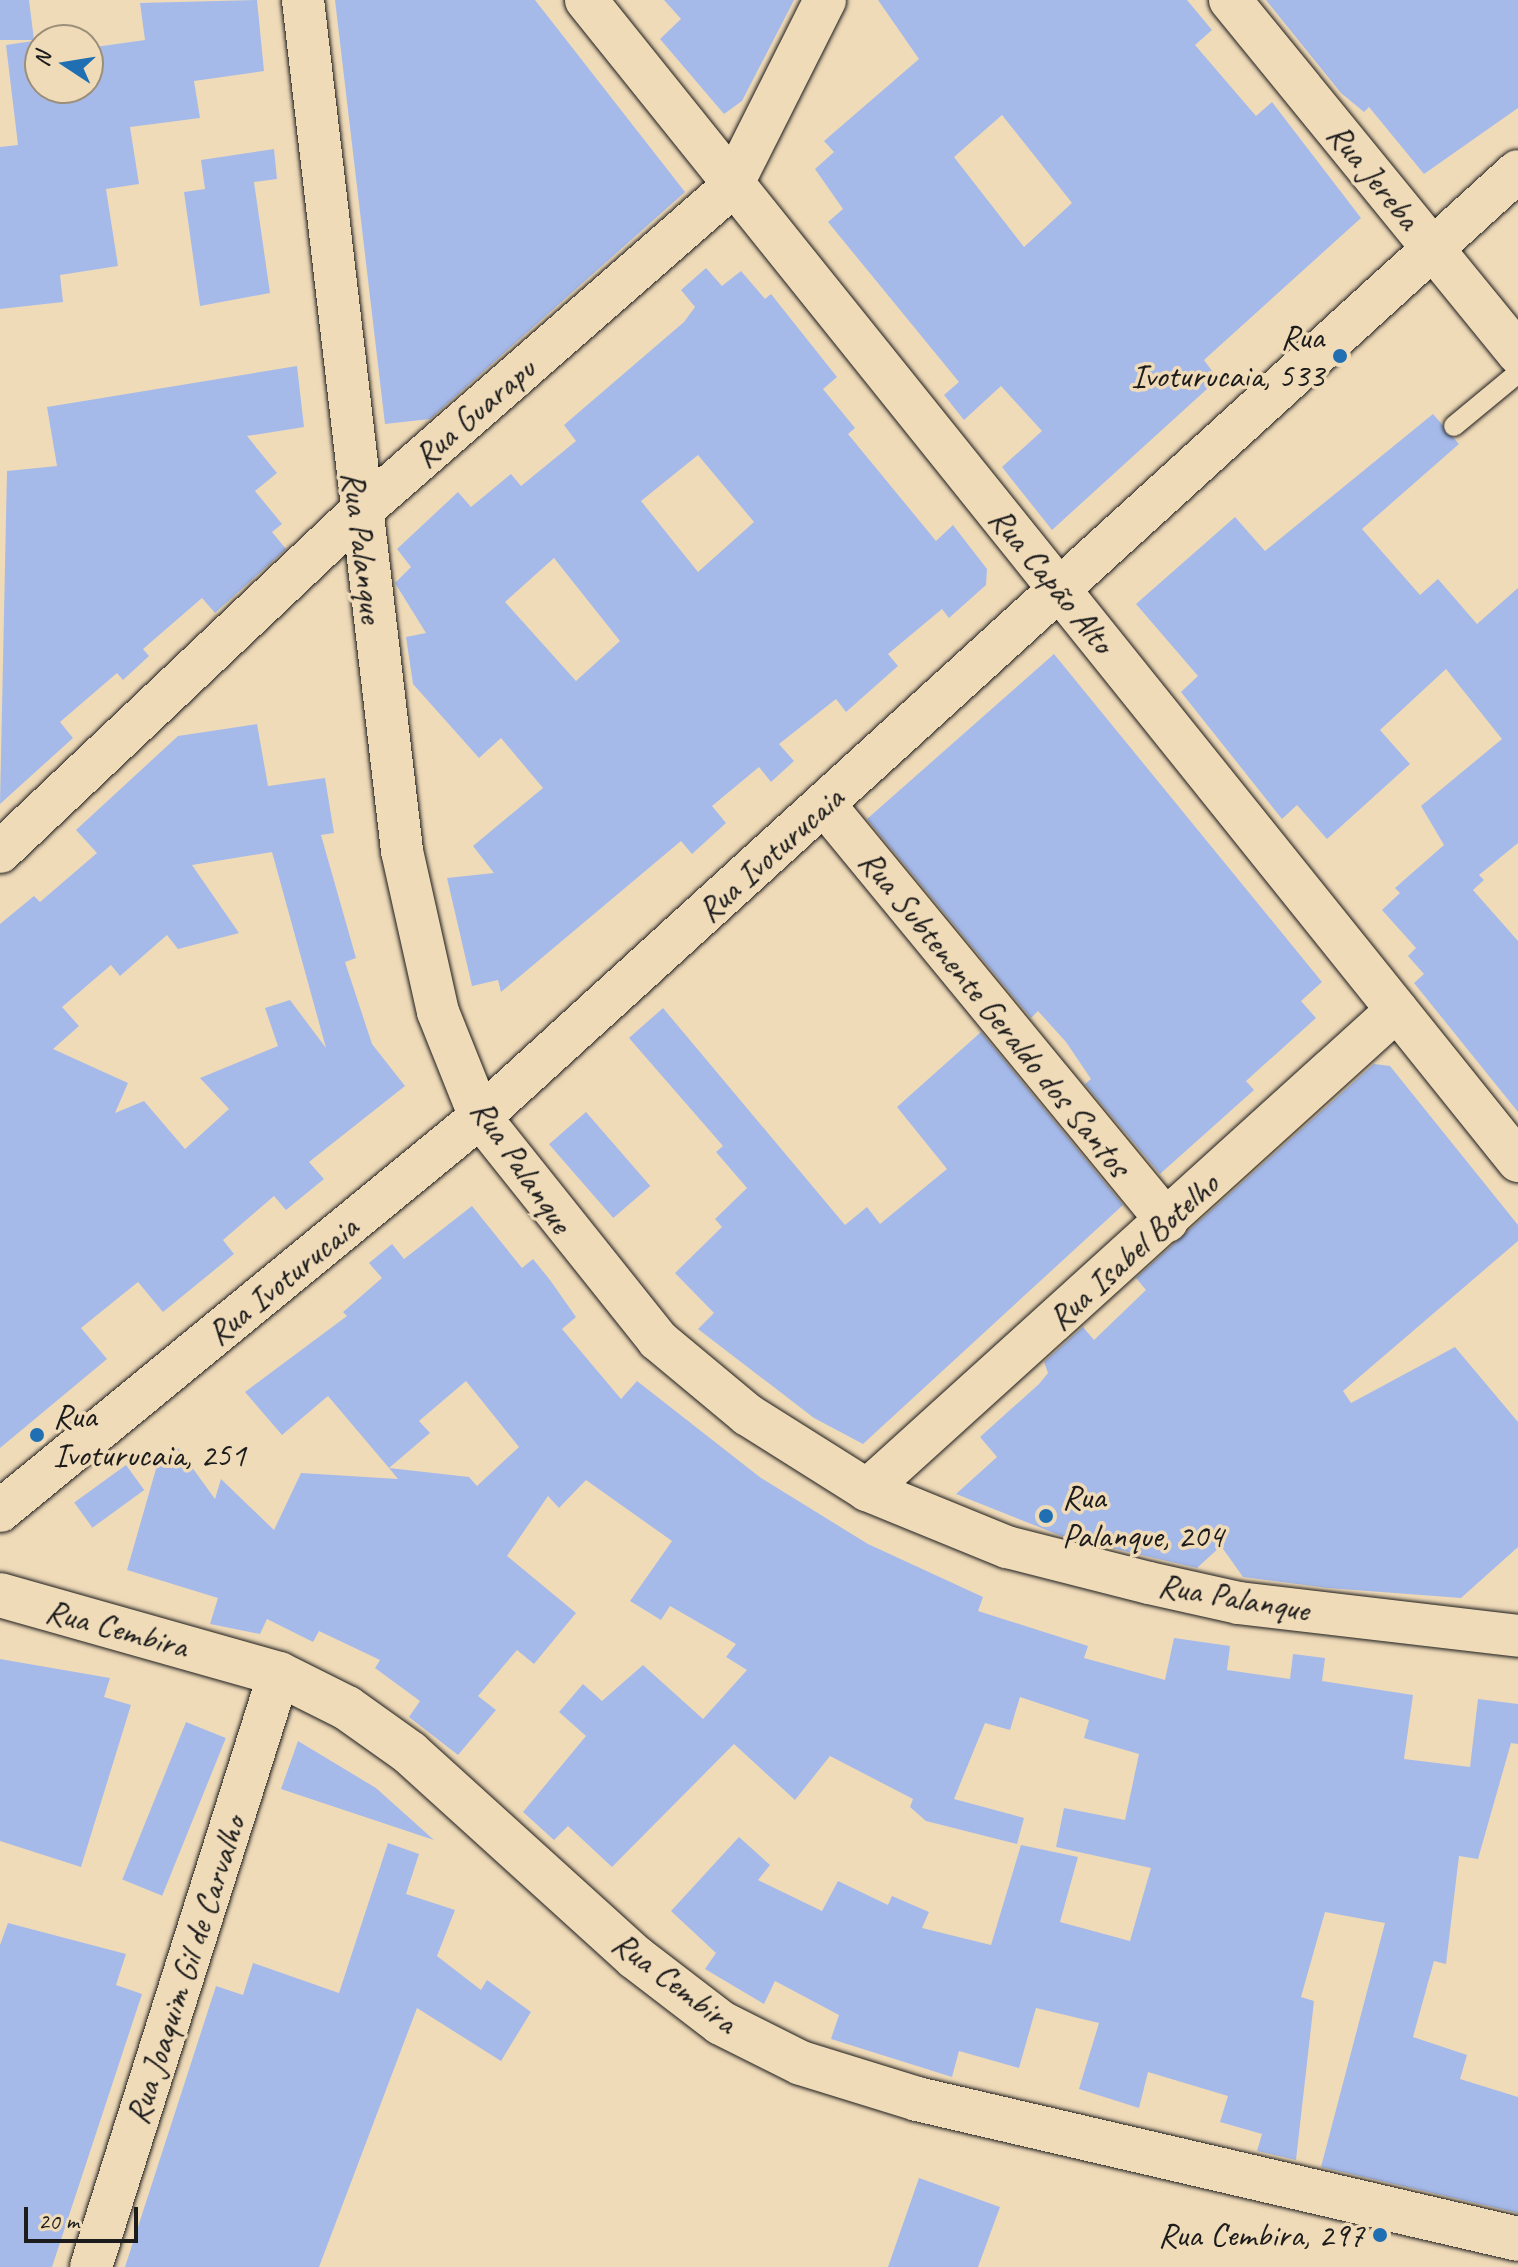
<!DOCTYPE html>
<meta charset="utf-8">
<style>
body{margin:0}
#map{position:relative;width:1518px;height:2267px;overflow:hidden;background:#f0dbb9;font-family:Caveat,sans-serif}
div>[style]{position:absolute}
[style*='--x']{left:calc(var(--x)*1px);top:calc(var(--y)*1px);width:calc(var(--w)*1px);rotate:calc(var(--a)*1deg)}
.building>*{inset:0;background:#a6bae9;transform-origin:0 0}
.roads{filter:drop-shadow(0 0 2px #1c1c1c) drop-shadow(0 0 2px #1c1c1c)}
.lane>*{height:20px;margin:-10px;padding:0 10px;transform-origin:10px;border-radius:10px;background:#f0dbb9}
.street>*{height:42px;margin:-21px;padding:0 21px;transform-origin:21px;border-radius:21px;background:#f0dbb9}
.secondary>*{height:44px;margin:-22px;padding:0 22px;transform-origin:22px;border-radius:22px;background:#f0dbb9}
.dots>*{width:22px;height:22px;translate:-50% -50%;box-sizing:border-box;border:4px solid #f0dbb9;border-radius:50%}
span{translate:-50% -50%;white-space:nowrap;text-align:center;line-height:1.15;-webkit-text-stroke:7px #f0dbb9;paint-order:stroke}
.street-label{font-size:34px;color:#1c1c1c}
.poi-label{font-size:34px;color:#1c1c1c}
.right{translate:-100% -50%;text-align:right}
.left{translate:0 -50%;text-align:left}
.north{position:absolute;left:24px;top:24px;width:80px;height:80px;box-sizing:border-box;background:#f0dbb9;border:2px solid #9b8f7a;border-radius:50%;rotate:282deg;font-size:22px;font-weight:700;line-height:32px;text-align:center;color:#1c1c1c}
.north::after{content:'';display:block;margin:auto;width:28px;height:36px;background:#1f6fb2;clip-path:polygon(50% 0,100% 100%,50% 72%,0 100%)}
.scale{position:absolute;left:24px;top:2207px;width:114px;height:36px;box-sizing:border-box;border:4px solid #1c1c1c;border-top:0;padding-left:10px;font-size:24px;line-height:28px;white-space:nowrap;color:#1c1c1c;-webkit-text-stroke:6px #f0dbb9;paint-order:stroke}
</style>
<div id="map">
<div class="building">
<div style="clip-path:polygon(0 0,29px 0,34px 40px,0 40px)"></div>
<div style="clip-path:polygon(257px 0,264px 71px,194px 81px,200px 118px,130px 127px,139px 184px,106px 189px,118px 266px,60px 275px,63px 302px,0 309px,0 147px,18px 145px,6px 45px,40px 40px,40px 88px,88px 88px,88px 48px,145px 40px,140px 3px)"></div>
<div style="clip-path:polygon(335px 0,535px 0,685px 192px,430px 419px,385px 424px)"></div>
<div style="clip-path:polygon(664px 0,794px 0,742px 101px,724px 114px,660px 39px,681px 19px)"></div>
<div style="clip-path:polygon(evenodd,878px 0,1187px 0,1212px 30px,1195px 45px,1256px 116px,1272px 102px,1361px 218px,1204px 360px,1218px 379px,1052px 530px,1002px 467px,1042px 431px,1001px 386px,964px 420px,944px 395px,959px 382px,828px 222px,843px 209px,815px 169px,834px 152px,824px 141px,919px 59px,878px 0,1002px 115px,1072px 203px,1024px 247px,954px 157px,1002px 115px)"></div>
<div style="clip-path:polygon(1266px 0,1518px 0,1518px 108px,1424px 174px,1369px 107px,1364px 112px,1341px 93px)"></div>
<div style="clip-path:polygon(274px 149px,277px 179px,254px 182px,270px 293px,200px 306px,184px 192px,205px 189px,201px 160px)"></div>
<div style="clip-path:polygon(evenodd,706px 268px,722px 286px,741px 271px,765px 299px,771px 294px,837px 377px,823px 389px,855px 428px,848px 434px,936px 541px,953px 525px,987px 569px,986px 585px,949px 618px,942px 609px,888px 654px,898px 666px,846px 712px,836px 699px,779px 744px,794px 761px,771px 782px,759px 767px,712px 806px,726px 823px,692px 854px,681px 841px,501px 992px,498px 980px,472px 986px,447px 878px,494px 873px,473px 846px,543px 788px,501px 738px,479px 758px,413px 684px,406px 637px,426px 633px,395px 583px,411px 567px,397px 549px,458px 492px,471px 507px,511px 474px,521px 486px,576px 441px,564px 425px,684px 322px,695px 307px,681px 290px,706px 268px,698px 455px,754px 522px,698px 572px,641px 501px,698px 455px,706px 268px,554px 558px,620px 641px,576px 681px,505px 602px,554px 558px)"></div>
<div style="clip-path:polygon(297px 366px,304px 427px,247px 436px,277px 473px,255px 491px,282px 524px,272px 532px,286px 549px,215px 613px,202px 598px,143px 649px,149px 656px,123px 680px,117px 673px,60px 722px,73px 738px,0 804px,7px 471px,57px 466px,47px 407px)"></div>
<div style="clip-path:polygon(1433px 414px,1459px 444px,1362px 529px,1420px 595px,1438px 579px,1477px 624px,1518px 588px,1518px 843px,1479px 875px,1484px 880px,1473px 890px,1518px 941px,1518px 1112px,1414px 983px,1424px 974px,1408px 956px,1416px 948px,1382px 910px,1400px 893px,1395px 888px,1444px 845px,1421px 806px,1502px 739px,1446px 669px,1380px 730px,1410px 764px,1327px 839px,1297px 805px,1282px 819px,1181px 692px,1198px 676px,1136px 604px,1235px 517px,1265px 551px)"></div>
<div style="clip-path:polygon(1054px 654px,1322px 982px,1301px 1001px,1316px 1018px,1246px 1081px,1254px 1090px,1160px 1174px,1085px 1084px,1091px 1079px,1066px 1042px,1038px 1011px,1031px 1018px,867px 819px)"></div>
<div style="clip-path:polygon(evenodd,257px 724px,268px 786px,325px 778px,334px 833px,321px 835px,356px 958px,345px 962px,372px 1044px,405px 1086px,309px 1162px,324px 1179px,286px 1210px,274px 1196px,223px 1240px,234px 1254px,163px 1312px,138px 1282px,81px 1328px,107px 1359px,0 1448px,0 924px,34px 896px,40px 902px,97px 853px,76px 830px,178px 736px,257px 724px,272px 852px,326px 1048px,290px 1000px,265px 1008px,278px 1046px,200px 1078px,229px 1109px,185px 1149px,144px 1101px,115px 1113px,128px 1083px,53px 1049px,79px 1026px,62px 1007px,111px 965px,120px 976px,167px 935px,178px 949px,239px 933px,192px 865px,272px 852px)"></div>
<div style="clip-path:polygon(663px 1008px,845px 1225px,867px 1207px,880px 1224px,947px 1169px,897px 1107px,981px 1032px,1123px 1205px,863px 1444px,814px 1418px,698px 1329px,714px 1313px,675px 1273px,722px 1227px,715px 1219px,747px 1188px,716px 1152px,723px 1146px,629px 1038px)"></div>
<div style="clip-path:polygon(1374px 1064px,1390px 1066px,1518px 1225px,1518px 1241px,1343px 1391px,1351px 1403px,1455px 1347px,1518px 1422px,1518px 1547px,1461px 1598px,1328px 1588px,1243px 1577px,1221px 1546px,1197px 1568px,1064px 1537px,956px 1494px,997px 1457px,980px 1437px,1039px 1384px,1048px 1373px,1044px 1362px,1083px 1327px,1094px 1340px,1146px 1290px,1136px 1278px)"></div>
<div style="left:586px;top:1112px;width:98px;height:49px;rotate:49deg"></div>
<div style="clip-path:polygon(472px 1206px,522px 1268px,533px 1259px,550px 1280px,576px 1317px,562px 1329px,621px 1399px,637px 1381px,761px 1478px,868px 1544px,983px 1597px,978px 1611px,1088px 1646px,1084px 1658px,1165px 1680px,1174px 1638px,1230px 1646px,1227px 1670px,1290px 1679px,1293px 1654px,1325px 1658px,1322px 1681px,1413px 1695px,1404px 1759px,1470px 1767px,1478px 1699px,1518px 1704px,1518px 1744px,1511px 1743px,1478px 1859px,1459px 1856px,1446px 1964px,1434px 1961px,1413px 2037px,1467px 2055px,1460px 2079px,1518px 2097px,1518px 2213px,1321px 2167px,1385px 1923px,1325px 1912px,1301px 1997px,1314px 2001px,1296px 2160px,1257px 2151px,1262px 2134px,1220px 2122px,1228px 2096px,1148px 2072px,1139px 2108px,1079px 2089px,1099px 2023px,1036px 2008px,1019px 2068px,959px 2051px,952px 2077px,831px 2039px,839px 2015px,775px 1981px,764px 2004px,705px 1969px,716px 1953px,671px 1911px,739px 1837px,770px 1865px,758px 1880px,822px 1911px,838px 1881px,888px 1905px,892px 1896px,929px 1912px,922px 1928px,991px 1945px,1021px 1845px,1078px 1857px,1060px 1922px,1130px 1941px,1151px 1868px,1056px 1847px,1064px 1808px,1125px 1820px,1139px 1754px,1084px 1738px,1089px 1720px,1020px 1697px,1010px 1730px,985px 1723px,954px 1799px,1024px 1818px,1017px 1844px,926px 1821px,910px 1807px,913px 1799px,830px 1756px,795px 1800px,734px 1744px,612px 1867px,568px 1826px,554px 1840px,523px 1812px,586px 1736px,559px 1712px,583px 1684px,602px 1701px,643px 1665px,703px 1719px,747px 1670px,726px 1657px,736px 1644px,670px 1606px,661px 1620px,630px 1601px,672px 1541px,586px 1480px,559px 1508px,548px 1496px,507px 1556px,576px 1613px,534px 1664px,517px 1650px,478px 1696px,496px 1710px,458px 1755px,409px 1717px,420px 1701px,375px 1668px,380px 1660px,319px 1631px,313px 1642px,267px 1619px,260px 1634px,210px 1624px,218px 1598px,127px 1570px,158px 1462px,178px 1448px,215px 1499px,221px 1479px,274px 1530px,301px 1473px,398px 1479px,389px 1468px,469px 1477px,477px 1486px,519px 1447px,466px 1381px,419px 1421px,430px 1433px,389px 1468px,328px 1396px,282px 1435px,245px 1392px,347px 1316px,343px 1312px,382px 1278px,369px 1263px,392px 1244px,404px 1259px)"></div>
<div style="left:126px;top:1465px;width:31px;height:64px;rotate:54deg"></div>
<div style="clip-path:polygon(0 1659px,110px 1678px,104px 1697px,131px 1705px,81px 1867px,0 1841px)"></div>
<div style="left:186px;top:1722px;width:43px;height:170px;rotate:22deg"></div>
<div style="clip-path:polygon(298px 1741px,376px 1788px,434px 1840px,281px 1789px)"></div>
<div style="clip-path:polygon(388px 1843px,419px 1854px,406px 1894px,455px 1910px,437px 1956px,481px 1990px,487px 1980px,531px 2012px,501px 2061px,417px 2008px,319px 2267px,125px 2267px,216px 1986px,243px 1995px,253px 1963px,339px 1993px)"></div>
<div style="clip-path:polygon(8px 1923px,126px 1954px,116px 1985px,142px 1994px,52px 2267px,0 2267px,0 1945px)"></div>
<div style="clip-path:polygon(919px 2178px,1000px 2207px,978px 2267px,888px 2267px)"></div>
</div>
<div class="roads">
<div class="lane">
<div style="--x:1454;--y:426;--w:83;--a:-39.6"></div>
</div>
<div class="street">
<div style="--x:303;--y:0;--w:857;--a:83.36"></div>
<div style="--x:402;--y:851;--w:165;--a:77.4"></div>
<div style="--x:438;--y:1012;--w:113;--a:68.2"></div>
<div style="--x:480;--y:1117;--w:285;--a:51.4"></div>
<div style="--x:658;--y:1340;--w:117;--a:39.8"></div>
<div style="--x:748;--y:1415;--w:141;--a:32.2"></div>
<div style="--x:867;--y:1490;--w:151;--a:22.2"></div>
<div style="--x:1007;--y:1547;--w:146;--a:14.2"></div>
<div style="--x:1149;--y:1583;--w:92;--a:12.5"></div>
<div style="--x:1239;--y:1603;--w:281;--a:6.7"></div>
<div style="--x:586;--y:0;--w:1489;--a:51.24"></div>
<div style="--x:1230;--y:0;--w:456;--a:50.8"></div>
<div style="--x:824;--y:804;--w:540;--a:50.56"></div>
<div style="--x:0;--y:852;--w:492;--a:-43.4"></div>
<div style="--x:358;--y:514;--w:496;--a:-41.2"></div>
<div style="--x:731;--y:187;--w:209;--a:-63.3"></div>
<div style="--x:867;--y:1490;--w:715;--a:-42.17"></div>
<div style="--x:0;--y:1511;--w:621;--a:-39.38"></div>
<div style="--x:480;--y:1117;--w:1404;--a:-42.35"></div>
<div style="--x:91;--y:2267;--w:622;--a:-72.41"></div>
</div>
<div class="secondary">
<div style="--x:0;--y:1595;--w:290;--a:15.8"></div>
<div style="--x:279;--y:1674;--w:76;--a:26.6"></div>
<div style="--x:347;--y:1708;--w:77;--a:35.5"></div>
<div style="--x:410;--y:1753;--w:304;--a:42.2"></div>
<div style="--x:635;--y:1957;--w:108;--a:37.5"></div>
<div style="--x:721;--y:2023;--w:89;--a:26.6"></div>
<div style="--x:801;--y:2063;--w:121;--a:17.2"></div>
<div style="--x:917;--y:2099;--w:617;--a:13.11"></div>
</div>
</div>
<div class="dots">
<div style="left:1340px;top:356px;background:#1f6fb2"></div>
<div style="left:37px;top:1435px;background:#1f6fb2"></div>
<div style="left:1046px;top:1516px;background:#1f6fb2"></div>
<div style="left:1380px;top:2235px;background:#1f6fb2"></div>
</div>
<div class="street-label">
<span style="left:1374px;top:176px;rotate:51deg">Rua Jereba</span>
<span style="left:474px;top:412px;rotate:-41deg">Rua Guarapu</span>
<span style="left:363px;top:547px;rotate:83deg">Rua Palanque</span>
<span style="left:1052px;top:580px;rotate:51deg">Rua Capão Alto</span>
<span style="left:770px;top:854px;rotate:-42deg">Rua Ivoturucaia</span>
<span style="left:995px;top:1013px;rotate:51deg">Rua Subtenente Geraldo dos Santos</span>
<span style="left:522px;top:1166px;rotate:56deg">Rua Palanque</span>
<span style="left:1133px;top:1251px;rotate:-42deg">Rua Isabel Botelho</span>
<span style="left:282px;top:1280px;rotate:-39deg">Rua Ivoturucaia</span>
<span style="left:1234px;top:1597px;rotate:10deg">Rua Palanque</span>
<span style="left:117px;top:1628px;rotate:15deg">Rua Cembira</span>
<span style="left:185px;top:1970px;rotate:-72deg">Rua Joaquim Gil de Carvalho</span>
<span style="left:675px;top:1982px;rotate:37deg">Rua Cembira</span>
</div>
<div class="poi-label">
<span class="right" style="left:1324px;top:356px">Rua<br>Ivoturucaia, 533</span>
<span class="left" style="left:53px;top:1435px">Rua<br>Ivoturucaia, 251</span>
<span class="left" style="left:1062px;top:1516px">Rua<br>Palanque, 204</span>
<span class="right" style="left:1364px;top:2235px">Rua Cembira, 297</span>
</div>
<div class="north">N</div>
<div class="scale">20 m</div>
</div>
